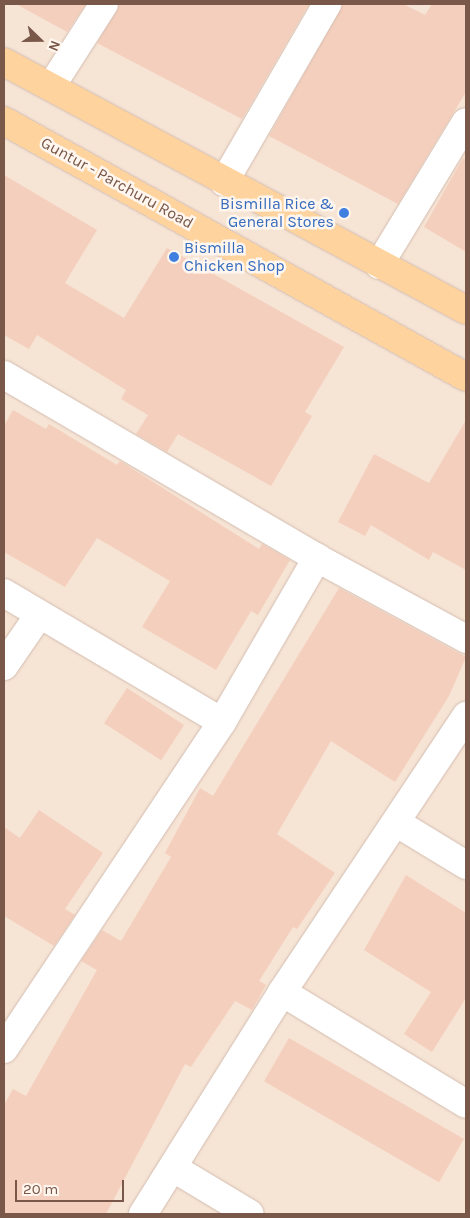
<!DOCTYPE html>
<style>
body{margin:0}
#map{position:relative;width:470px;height:1218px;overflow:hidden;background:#fef3e7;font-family:Karla,sans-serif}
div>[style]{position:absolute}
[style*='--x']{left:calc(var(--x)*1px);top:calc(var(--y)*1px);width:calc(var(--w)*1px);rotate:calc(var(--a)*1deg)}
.residential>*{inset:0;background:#f6e4d5;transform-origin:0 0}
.building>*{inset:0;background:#f5cfbd;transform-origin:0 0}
.roads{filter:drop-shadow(0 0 1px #d3bcaf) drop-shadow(0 0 1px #d3bcaf)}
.minor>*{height:28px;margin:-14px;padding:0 14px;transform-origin:14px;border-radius:14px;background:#fff}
.major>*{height:28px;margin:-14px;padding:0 14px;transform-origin:14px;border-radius:14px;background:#ffd39d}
.dots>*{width:14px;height:14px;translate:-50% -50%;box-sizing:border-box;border:2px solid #fff7ef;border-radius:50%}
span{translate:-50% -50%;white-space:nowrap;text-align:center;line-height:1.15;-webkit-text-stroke:5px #fff7ef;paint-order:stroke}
.street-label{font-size:16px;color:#795749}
.shop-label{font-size:16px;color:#366cbe}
.right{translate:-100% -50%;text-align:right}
.left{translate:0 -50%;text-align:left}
.frame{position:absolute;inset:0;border:5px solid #795749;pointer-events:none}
.north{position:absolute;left:15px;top:15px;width:50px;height:50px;-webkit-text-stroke:4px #fff7ef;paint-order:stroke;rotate:112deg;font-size:14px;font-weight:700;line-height:20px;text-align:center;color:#795749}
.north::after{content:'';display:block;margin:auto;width:18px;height:22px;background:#795749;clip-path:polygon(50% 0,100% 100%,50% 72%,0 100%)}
.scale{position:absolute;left:15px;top:1180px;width:109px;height:22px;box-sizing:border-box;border:2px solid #795749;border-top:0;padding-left:6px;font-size:15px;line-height:18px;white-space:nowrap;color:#795749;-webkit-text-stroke:4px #fff7ef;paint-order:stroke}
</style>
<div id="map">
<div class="residential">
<div style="left:4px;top:4px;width:462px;height:1210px"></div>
</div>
<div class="building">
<div style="clip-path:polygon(16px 4px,86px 4px,67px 32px)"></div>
<div style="clip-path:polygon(119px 4px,309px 4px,242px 119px,97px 43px)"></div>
<div style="clip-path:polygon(343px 4px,403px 4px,425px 15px,432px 4px,466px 4px,466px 92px,398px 204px,269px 136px)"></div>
<div style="clip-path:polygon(463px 158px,466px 160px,466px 252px,424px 227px)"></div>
<div style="clip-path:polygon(4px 175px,97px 230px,65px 283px,124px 318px,167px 248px,344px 347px,305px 412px,312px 416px,271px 486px,178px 434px,167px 452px,136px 434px,148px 415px,121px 399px,126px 390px,37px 335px,29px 349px,4px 335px)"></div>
<div style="clip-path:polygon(13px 410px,46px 429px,49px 424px,117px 465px,120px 461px,259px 549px,262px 544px,290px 560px,258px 615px,251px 611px,216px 670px,142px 627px,170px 581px,97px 538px,65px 587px,4px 552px,4px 426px)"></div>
<div style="clip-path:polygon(466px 420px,466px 570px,433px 552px,429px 560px,371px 525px,365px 536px,338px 522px,374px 454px,429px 483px)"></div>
<div style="clip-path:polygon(339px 588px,466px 657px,449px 696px,395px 782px,331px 741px,277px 834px,335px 873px,297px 929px,293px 927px,259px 981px,266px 985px,252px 1010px,235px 1001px,191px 1067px,185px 1064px,106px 1214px,4px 1214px,4px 1105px,13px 1089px,26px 1096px,97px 970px,81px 961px,102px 930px,121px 941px,171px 857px,165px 853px,200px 788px,213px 796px)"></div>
<div style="left:127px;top:688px;width:68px;height:42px;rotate:33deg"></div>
<div style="clip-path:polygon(39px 810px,103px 853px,65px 909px,75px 915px,54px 946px,4px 916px,4px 827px,20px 838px)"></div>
<div style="clip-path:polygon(406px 875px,466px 913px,466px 998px,432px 1052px,404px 1034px,431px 992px,364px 950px)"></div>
<div style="left:289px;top:1038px;width:202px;height:50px;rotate:30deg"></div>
</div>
<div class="roads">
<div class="minor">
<div style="--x:52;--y:85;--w:96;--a:-57.3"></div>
<div style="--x:224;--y:182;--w:206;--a:-59.9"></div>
<div style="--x:379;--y:265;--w:167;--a:-58.7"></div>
<div style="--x:4;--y:375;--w:363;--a:30.3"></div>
<div style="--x:317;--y:558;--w:170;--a:28.5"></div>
<div style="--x:4;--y:593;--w:253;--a:30.6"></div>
<div style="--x:4;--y:666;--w:62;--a:-55.5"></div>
<div style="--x:397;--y:823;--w:81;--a:31.3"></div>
<div style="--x:282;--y:992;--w:215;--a:31.3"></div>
<div style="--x:4;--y:1049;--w:393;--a:-56.3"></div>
<div style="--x:222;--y:722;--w:190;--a:-59.9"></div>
<div style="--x:175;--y:1169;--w:87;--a:31"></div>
<div style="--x:143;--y:1214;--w:262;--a:-57.9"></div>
<div style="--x:282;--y:992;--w:332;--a:-56.3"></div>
</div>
<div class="major">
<div style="--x:4;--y:62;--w:524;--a:28.23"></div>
<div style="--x:4;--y:121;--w:528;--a:28.99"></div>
</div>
</div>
<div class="dots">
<div style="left:344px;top:213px;background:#3f7fe0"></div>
<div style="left:174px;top:257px;background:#3f7fe0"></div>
</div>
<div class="street-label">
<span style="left:117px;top:183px;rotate:29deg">Guntur - Parchuru Road</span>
</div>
<div class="shop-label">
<span class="right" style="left:334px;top:213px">Bismilla Rice &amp;<br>General Stores</span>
<span class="left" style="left:184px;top:257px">Bismilla<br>Chicken Shop</span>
</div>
<div class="frame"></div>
<div class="north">N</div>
<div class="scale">20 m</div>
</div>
